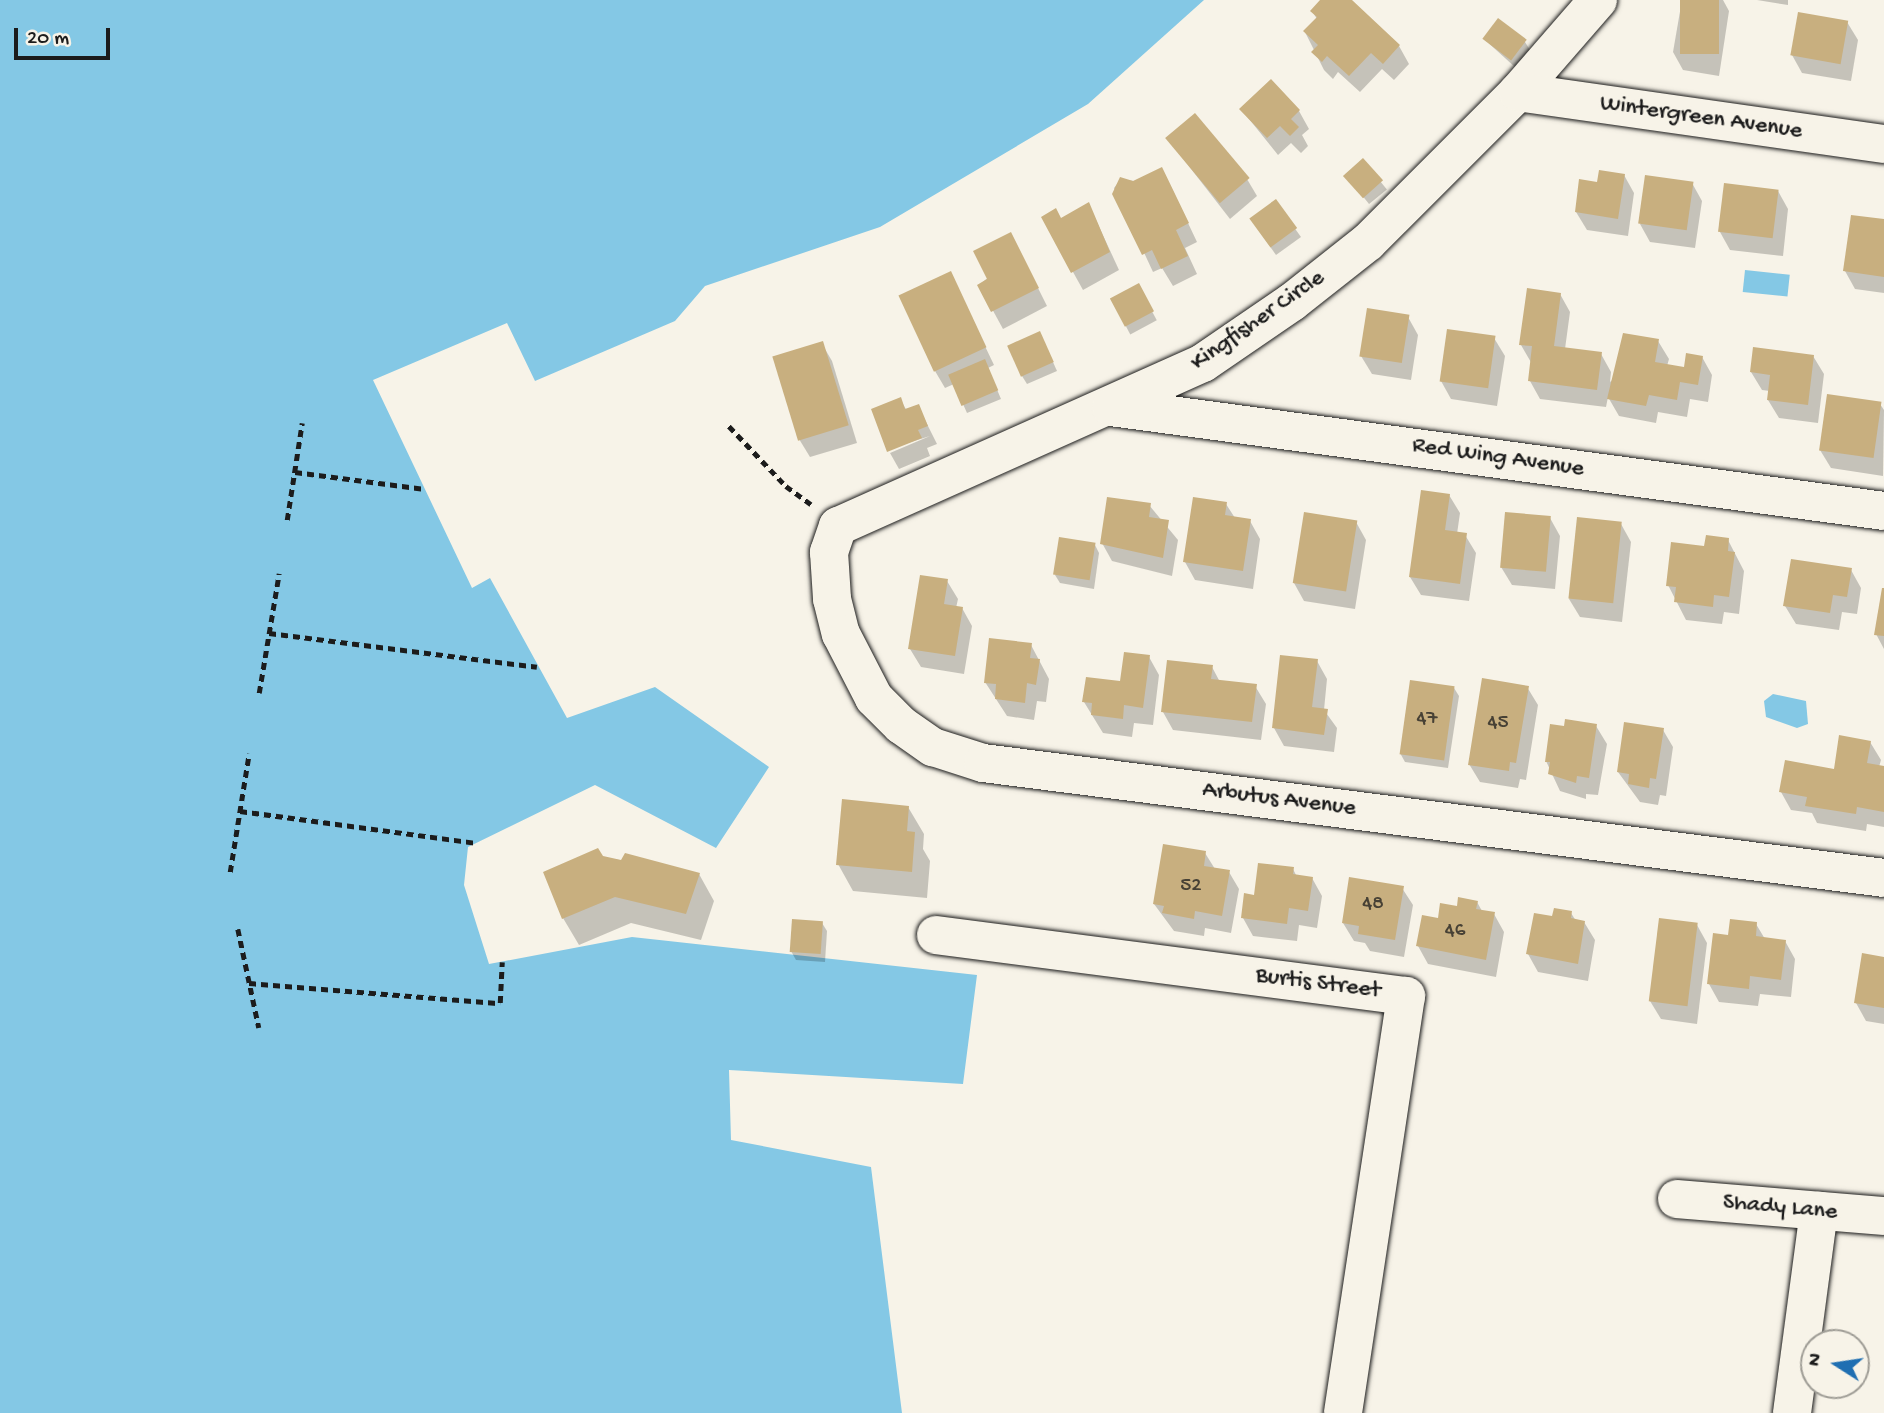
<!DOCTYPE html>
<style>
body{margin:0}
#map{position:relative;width:1884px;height:1413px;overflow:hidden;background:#f7f3e8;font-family:"Gochi Hand",sans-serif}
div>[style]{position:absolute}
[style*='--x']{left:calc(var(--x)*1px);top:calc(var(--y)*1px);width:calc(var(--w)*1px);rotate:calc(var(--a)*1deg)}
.water>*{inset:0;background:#84c8e5;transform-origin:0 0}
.shadow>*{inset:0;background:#0003;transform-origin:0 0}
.building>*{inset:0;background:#c8af7f;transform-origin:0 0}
.path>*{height:4.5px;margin-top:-2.25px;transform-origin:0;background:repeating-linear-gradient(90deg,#1c1c1c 0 7px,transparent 0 12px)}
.roads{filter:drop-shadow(0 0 2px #1c1c1c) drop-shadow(0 0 2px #1c1c1c)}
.street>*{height:38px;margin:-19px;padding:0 19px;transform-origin:19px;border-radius:19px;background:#f7f3e8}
span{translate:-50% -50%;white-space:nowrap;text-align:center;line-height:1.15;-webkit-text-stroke:5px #f7f3e8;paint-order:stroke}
.number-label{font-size:21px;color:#474135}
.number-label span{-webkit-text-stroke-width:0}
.street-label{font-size:24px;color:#1c1c1c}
.north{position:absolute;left:1800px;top:1329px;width:70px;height:70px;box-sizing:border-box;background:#f7f3e8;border:2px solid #9f9d96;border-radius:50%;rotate:282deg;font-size:19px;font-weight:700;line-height:28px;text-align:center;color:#1c1c1c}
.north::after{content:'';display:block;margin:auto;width:24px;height:32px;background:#1f6fb2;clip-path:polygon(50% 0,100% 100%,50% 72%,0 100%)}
.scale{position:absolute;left:14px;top:28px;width:96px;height:32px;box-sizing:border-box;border:4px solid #1c1c1c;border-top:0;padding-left:9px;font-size:21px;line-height:24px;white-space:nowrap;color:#1c1c1c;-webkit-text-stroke:5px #f7f3e8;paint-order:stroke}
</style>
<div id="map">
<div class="water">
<div style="clip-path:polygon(0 0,1204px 0,1088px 104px,880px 227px,705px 286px,675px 321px,535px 381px,507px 323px,373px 380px,472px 588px,490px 578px,567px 718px,655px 687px,769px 767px,716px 848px,595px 785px,468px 847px,464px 885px,489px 964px,632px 937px,977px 975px,963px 1084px,729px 1070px,731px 1140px,871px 1167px,902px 1413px,0 1413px)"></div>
<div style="left:1745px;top:270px;width:45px;height:22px;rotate:6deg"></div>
<div style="clip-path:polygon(1773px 694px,1806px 701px,1808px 724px,1797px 728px,1766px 717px,1764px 701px)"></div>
</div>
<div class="shadow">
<div style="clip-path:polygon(1334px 0,1349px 0,1399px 46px,1409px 64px,1394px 80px,1382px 69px,1360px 92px,1338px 72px,1333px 79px,1324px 70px,1305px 32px,1317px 19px,1312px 11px)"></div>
<div style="clip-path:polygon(1682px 0,1723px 0,1729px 11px,1719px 76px,1683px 70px,1673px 52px)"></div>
<div style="clip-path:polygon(1757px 0,1788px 0,1788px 5px)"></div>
<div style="clip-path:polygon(1847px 22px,1858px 40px,1851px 81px,1802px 73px,1792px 55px)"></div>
<div style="clip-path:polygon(1484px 39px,1525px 42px,1530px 50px,1516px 68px)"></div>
<div style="clip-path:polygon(1241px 109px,1299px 111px,1309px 129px,1302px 135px,1308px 146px,1301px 153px,1291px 143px,1278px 155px)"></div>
<div style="clip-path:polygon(1167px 138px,1247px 179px,1257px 196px,1230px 219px)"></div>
<div style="left:1363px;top:160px;width:38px;height:23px;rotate:51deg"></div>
<div style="clip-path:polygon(1624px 175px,1634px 193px,1628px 236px,1587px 230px,1576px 212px,1599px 184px)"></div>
<div style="clip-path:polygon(1121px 179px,1171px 187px,1197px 242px,1185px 248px,1197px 274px,1173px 286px,1162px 268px,1153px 272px,1114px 188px)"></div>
<div style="clip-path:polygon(1692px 183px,1702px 201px,1695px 248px,1650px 242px,1640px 224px)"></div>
<div style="clip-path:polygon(1778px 191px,1788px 209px,1783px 256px,1730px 250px,1720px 232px)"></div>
<div style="clip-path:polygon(1276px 202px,1301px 237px,1276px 255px,1257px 228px)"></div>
<div style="clip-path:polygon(1089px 205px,1119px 270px,1083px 290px,1073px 272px,1061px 220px)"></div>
<div style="clip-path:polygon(1884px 221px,1884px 293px,1855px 289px,1845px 271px)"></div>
<div style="clip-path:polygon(1020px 252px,1047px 306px,1003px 329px,979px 285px)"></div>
<div style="clip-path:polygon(950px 273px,994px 365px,988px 368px,1001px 399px,967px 413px,954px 384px,945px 388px,935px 371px,900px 296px)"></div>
<div style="left:1138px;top:285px;width:40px;height:30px;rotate:62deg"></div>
<div style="clip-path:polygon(1560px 294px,1570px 312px,1565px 349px,1601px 354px,1611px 372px,1610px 382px,1658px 341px,1669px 359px,1667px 366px,1685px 369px,1702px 357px,1712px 375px,1708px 402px,1690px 399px,1687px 417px,1658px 412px,1656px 423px,1619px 416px,1608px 397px,1606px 407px,1540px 399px,1530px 381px,1532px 364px,1521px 345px)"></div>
<div style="clip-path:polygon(1408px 317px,1418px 335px,1411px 380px,1372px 374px,1361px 356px)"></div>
<div style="clip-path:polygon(1494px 338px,1505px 356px,1497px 406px,1451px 399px,1441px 381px)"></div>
<div style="clip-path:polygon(1044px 342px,1057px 371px,1027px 384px,1022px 376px)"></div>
<div style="clip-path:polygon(822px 344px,832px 361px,857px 443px,810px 457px,799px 439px)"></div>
<div style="clip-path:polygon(1813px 356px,1824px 374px,1818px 423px,1779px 418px,1768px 400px,1770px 391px,1762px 390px,1751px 372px)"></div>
<div style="clip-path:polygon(900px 399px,907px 411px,918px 406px,937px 444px,927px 448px,930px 456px,899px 469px,890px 453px,930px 436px,889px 449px)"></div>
<div style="clip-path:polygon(1880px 404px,1884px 410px,1883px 476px,1831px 468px,1820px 450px)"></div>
<div style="clip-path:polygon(1449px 495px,1460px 513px,1457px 534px,1465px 535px,1476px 553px,1469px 601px,1421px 595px,1410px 577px)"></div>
<div style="clip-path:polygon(1226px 504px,1235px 518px,1250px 521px,1260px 539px,1253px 589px,1195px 580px,1185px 562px)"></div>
<div style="clip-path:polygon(1149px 505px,1178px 540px,1172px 576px,1112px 561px,1102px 543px)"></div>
<div style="clip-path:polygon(1550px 518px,1560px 536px,1555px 589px,1512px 585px,1501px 567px)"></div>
<div style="clip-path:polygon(1356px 522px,1366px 540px,1355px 609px,1304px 601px,1294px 583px)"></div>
<div style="clip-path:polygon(1621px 524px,1631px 542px,1622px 622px,1580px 617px,1569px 599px)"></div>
<div style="clip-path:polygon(1728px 540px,1744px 571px,1739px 614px,1724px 612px,1722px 624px,1686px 620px,1668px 585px,1706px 548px)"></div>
<div style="clip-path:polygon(1095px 545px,1099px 553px,1094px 589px,1060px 583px,1055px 575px)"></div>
<div style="clip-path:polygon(1851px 570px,1861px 588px,1857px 614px,1842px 612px,1839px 630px,1796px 624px,1785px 606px)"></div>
<div style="clip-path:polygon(947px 581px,958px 599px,956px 608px,962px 608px,972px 626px,964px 674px,921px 667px,910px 649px)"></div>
<div style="clip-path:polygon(1884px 590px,1884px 649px,1876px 634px)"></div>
<div style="clip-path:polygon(1031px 645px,1049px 679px,1046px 702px,1037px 701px,1034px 720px,1007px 716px,985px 682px)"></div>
<div style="clip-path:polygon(1149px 657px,1159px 675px,1153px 725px,1134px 723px,1132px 737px,1103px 733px,1084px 702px,1122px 683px)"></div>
<div style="clip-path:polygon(1317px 661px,1327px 679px,1324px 710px,1337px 728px,1334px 752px,1284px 746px,1274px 728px)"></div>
<div style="clip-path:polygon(1212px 667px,1220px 682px,1255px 686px,1266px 704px,1261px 740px,1173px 730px,1163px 712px)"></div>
<div style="clip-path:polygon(1527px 687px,1538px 705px,1526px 780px,1520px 779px,1518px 788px,1480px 782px,1469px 764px)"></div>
<div style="clip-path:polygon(1454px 688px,1459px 696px,1448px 768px,1405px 762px,1400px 753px)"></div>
<div style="clip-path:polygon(1596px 726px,1607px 744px,1598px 795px,1586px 794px,1586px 799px,1560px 791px,1546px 761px,1566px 728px)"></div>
<div style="clip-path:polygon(1663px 730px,1673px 747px,1666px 796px,1660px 795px,1658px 805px,1640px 802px,1618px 772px)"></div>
<div style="clip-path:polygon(1870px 742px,1881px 760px,1879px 767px,1884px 768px,1884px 827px,1867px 824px,1866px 831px,1817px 823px,1812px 813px,1791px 810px,1781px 792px,1835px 771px)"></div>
<div style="clip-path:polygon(908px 807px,924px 834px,923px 849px,930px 861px,927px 898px,853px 891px,838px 864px)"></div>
<div style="clip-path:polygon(1205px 853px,1215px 869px,1229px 872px,1239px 889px,1231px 933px,1205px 928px,1204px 936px,1174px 931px,1154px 904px)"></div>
<div style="clip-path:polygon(602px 857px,699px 874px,714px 901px,701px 940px,631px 923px,579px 945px,563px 918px)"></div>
<div style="clip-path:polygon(1293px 869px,1297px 877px,1312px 878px,1322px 896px,1317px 928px,1299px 925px,1297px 941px,1253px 936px,1243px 918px,1255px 897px)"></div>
<div style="clip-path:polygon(1402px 888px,1413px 905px,1404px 957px,1370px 951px,1365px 943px,1354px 941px,1343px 923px)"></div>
<div style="clip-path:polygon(1477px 902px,1482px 911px,1494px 914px,1504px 932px,1496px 977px,1428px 964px,1418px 946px,1439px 920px)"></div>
<div style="clip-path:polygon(1571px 913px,1576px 921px,1584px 922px,1595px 940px,1588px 981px,1538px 972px,1528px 954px,1553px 918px)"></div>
<div style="clip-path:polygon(822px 923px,827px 931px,825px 962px,796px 960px,791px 951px)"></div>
<div style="clip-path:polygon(1756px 924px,1765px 939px,1785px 941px,1795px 959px,1791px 997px,1760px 994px,1758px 1006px,1719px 1002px,1709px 984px,1730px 937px)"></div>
<div style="clip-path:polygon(1697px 925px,1707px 943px,1697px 1024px,1661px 1019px,1650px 1001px)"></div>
<div style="clip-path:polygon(1884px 958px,1884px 1024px,1866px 1021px,1856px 1003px)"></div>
</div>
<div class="building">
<div style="clip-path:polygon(1320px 0,1352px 0,1400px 45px,1383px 64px,1371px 53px,1349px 76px,1327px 56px,1322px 62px,1311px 52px,1318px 45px,1303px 31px,1317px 17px,1310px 11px)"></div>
<div style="left:1680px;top:0;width:39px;height:54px"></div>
<div style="left:1798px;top:12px;width:51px;height:44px;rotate:10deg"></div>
<div style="left:1498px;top:18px;width:36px;height:26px;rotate:37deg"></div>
<div style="clip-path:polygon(1271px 79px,1300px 110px,1291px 119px,1299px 127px,1290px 136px,1280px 126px,1267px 138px,1239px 109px)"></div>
<div style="left:1195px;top:113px;width:85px;height:39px;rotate:50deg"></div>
<div style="left:1363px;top:158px;width:30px;height:27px;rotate:48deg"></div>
<div style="clip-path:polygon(1162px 167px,1189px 223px,1176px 230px,1188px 256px,1161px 269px,1152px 250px,1142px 255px,1112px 194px,1120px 177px,1133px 181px)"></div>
<div style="clip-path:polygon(1599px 170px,1625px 174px,1618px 219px,1575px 212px,1579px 179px,1597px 182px)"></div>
<div style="left:1645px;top:175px;width:49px;height:49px;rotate:8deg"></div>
<div style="left:1724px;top:183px;width:55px;height:49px;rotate:7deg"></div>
<div style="left:1276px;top:199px;width:36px;height:33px;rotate:54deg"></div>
<div style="clip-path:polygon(1089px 202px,1110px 252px,1071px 273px,1041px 217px,1056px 208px,1061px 218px)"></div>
<div style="clip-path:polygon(1851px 215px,1884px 219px,1884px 277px,1843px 271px)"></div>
<div style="clip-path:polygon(1011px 232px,1039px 288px,991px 312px,977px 285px,987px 279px,973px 251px)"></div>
<div style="left:951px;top:271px;width:84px;height:58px;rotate:65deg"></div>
<div style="left:1139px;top:283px;width:32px;height:33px;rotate:62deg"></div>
<div style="clip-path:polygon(1527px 288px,1561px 293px,1554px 346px,1602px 352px,1597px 390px,1528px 381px,1532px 346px,1519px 345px)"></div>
<div style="left:1367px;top:308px;width:43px;height:49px;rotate:9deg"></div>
<div style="left:1447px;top:329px;width:49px;height:53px;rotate:8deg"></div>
<div style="left:1040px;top:331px;width:34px;height:36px;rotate:66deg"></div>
<div style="clip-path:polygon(1623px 333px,1659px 339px,1655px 362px,1684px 367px,1686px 353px,1703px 356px,1698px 385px,1680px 382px,1677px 400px,1649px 395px,1646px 406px,1607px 399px)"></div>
<div style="left:823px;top:341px;width:88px;height:53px;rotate:73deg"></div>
<div style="clip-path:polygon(1753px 347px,1814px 355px,1808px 405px,1767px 400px,1770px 375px,1750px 372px)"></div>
<div style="left:985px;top:359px;width:34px;height:40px;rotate:67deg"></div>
<div style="left:1827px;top:394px;width:55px;height:57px;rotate:8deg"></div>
<div style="clip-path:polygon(901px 397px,905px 409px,919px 404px,928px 426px,918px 430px,922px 438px,887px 452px,871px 409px)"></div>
<div style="clip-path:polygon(1421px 490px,1450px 494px,1445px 530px,1467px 533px,1460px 584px,1409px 577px)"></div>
<div style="clip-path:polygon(1107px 497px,1151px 503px,1149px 517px,1169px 520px,1163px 558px,1100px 544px)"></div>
<div style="clip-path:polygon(1193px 497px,1227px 502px,1225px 515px,1251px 519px,1243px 571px,1183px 562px)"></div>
<div style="left:1304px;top:512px;width:54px;height:72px;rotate:9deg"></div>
<div style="left:1505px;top:512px;width:46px;height:56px;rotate:5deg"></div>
<div style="left:1577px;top:517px;width:45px;height:82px;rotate:6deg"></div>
<div style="clip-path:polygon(1706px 535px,1729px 538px,1728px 551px,1735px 552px,1729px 597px,1714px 595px,1713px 607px,1674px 602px,1676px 587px,1666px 586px,1671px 542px,1704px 546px)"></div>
<div style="left:1059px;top:537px;width:37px;height:38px;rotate:9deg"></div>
<div style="clip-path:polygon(1791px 559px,1852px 568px,1847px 597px,1833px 595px,1830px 613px,1783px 606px)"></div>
<div style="clip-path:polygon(920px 575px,948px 579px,944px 604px,963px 607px,955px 656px,908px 649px)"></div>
<div style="clip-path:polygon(1882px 588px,1884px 588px,1884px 636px,1874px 635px)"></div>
<div style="clip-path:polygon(989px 638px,1032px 643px,1030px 658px,1040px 659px,1036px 685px,1027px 683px,1025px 703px,995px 699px,996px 684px,984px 683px)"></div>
<div style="clip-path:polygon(1124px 652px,1150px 655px,1143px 708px,1124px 705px,1123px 719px,1091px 715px,1092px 703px,1082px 702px,1086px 677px,1120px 681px)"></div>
<div style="clip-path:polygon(1280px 655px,1318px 659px,1312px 707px,1328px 709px,1324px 735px,1272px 728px)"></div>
<div style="clip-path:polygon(1167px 660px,1213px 665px,1211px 679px,1257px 684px,1252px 722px,1161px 712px)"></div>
<div style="clip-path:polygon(1482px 678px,1529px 686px,1516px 763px,1510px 762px,1509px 771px,1468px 765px)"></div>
<div style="left:1410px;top:680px;width:45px;height:75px;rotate:8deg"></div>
<div style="clip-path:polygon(1565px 719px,1597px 724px,1589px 778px,1577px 776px,1576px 783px,1548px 774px,1550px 762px,1545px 762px,1550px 724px,1564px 726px)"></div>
<div style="clip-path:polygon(1624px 722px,1664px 728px,1656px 779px,1650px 778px,1649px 788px,1628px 784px,1629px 774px,1617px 772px)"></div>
<div style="clip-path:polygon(1839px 735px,1871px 741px,1867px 763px,1884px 766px,1884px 812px,1857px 807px,1856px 814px,1805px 806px,1807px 797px,1779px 792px,1785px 760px,1834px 769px)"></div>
<div style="clip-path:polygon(842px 799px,909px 806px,907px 831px,915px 832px,912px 872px,836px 865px)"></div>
<div style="clip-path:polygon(1163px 844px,1206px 851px,1204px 866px,1230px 870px,1222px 916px,1195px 911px,1194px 919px,1162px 913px,1164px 906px,1153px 904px)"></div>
<div style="clip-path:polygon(598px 848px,603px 856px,621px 860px,625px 853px,700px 873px,686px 914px,615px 897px,562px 919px,543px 872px)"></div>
<div style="clip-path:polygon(1258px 863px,1294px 867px,1293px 874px,1313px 877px,1308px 911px,1289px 908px,1287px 924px,1241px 918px,1244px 893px,1254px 895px)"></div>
<div style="clip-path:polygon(1349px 877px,1404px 886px,1395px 940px,1358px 934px,1359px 926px,1342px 923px)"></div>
<div style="clip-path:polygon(1458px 897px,1478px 901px,1476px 909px,1495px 912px,1486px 960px,1416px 946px,1422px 915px,1438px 918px,1440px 903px,1457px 906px)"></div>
<div style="clip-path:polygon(1554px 908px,1572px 911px,1571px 918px,1585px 921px,1578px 964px,1526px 954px,1534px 913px,1552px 916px)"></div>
<div style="left:1659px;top:918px;width:39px;height:84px;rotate:7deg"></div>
<div style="left:792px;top:919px;width:31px;height:33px;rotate:4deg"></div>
<div style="clip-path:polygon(1730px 919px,1757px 922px,1756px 936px,1786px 940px,1781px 980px,1750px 976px,1749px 989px,1707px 984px,1713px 933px,1728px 935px)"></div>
<div style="clip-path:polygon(1862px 953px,1884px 957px,1884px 1008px,1854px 1003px)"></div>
</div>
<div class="path">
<div style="--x:729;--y:426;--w:83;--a:46.5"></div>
<div style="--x:786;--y:486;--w:31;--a:36"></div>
<div style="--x:295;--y:472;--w:131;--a:7.5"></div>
<div style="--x:287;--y:520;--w:98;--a:-81.2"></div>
<div style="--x:269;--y:633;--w:270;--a:7.2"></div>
<div style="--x:259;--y:693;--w:121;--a:-80.5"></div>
<div style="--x:240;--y:811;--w:238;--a:7.7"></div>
<div style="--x:230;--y:872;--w:120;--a:-80.9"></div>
<div style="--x:238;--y:929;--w:101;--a:78"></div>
<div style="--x:249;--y:983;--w:252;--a:4.6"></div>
<div style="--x:500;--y:1003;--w:41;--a:-87.2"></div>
</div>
<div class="roads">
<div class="street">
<div style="--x:1598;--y:0;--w:122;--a:131"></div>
<div style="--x:1518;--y:92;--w:212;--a:135"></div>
<div style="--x:1368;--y:242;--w:97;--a:141.7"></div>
<div style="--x:1292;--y:302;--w:108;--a:145.6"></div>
<div style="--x:1203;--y:363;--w:400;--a:155.9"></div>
<div style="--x:838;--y:526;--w:28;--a:109"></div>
<div style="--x:829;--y:552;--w:47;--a:86.3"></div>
<div style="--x:832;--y:599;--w:36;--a:76"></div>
<div style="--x:841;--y:634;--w:72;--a:62.7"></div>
<div style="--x:874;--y:698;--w:38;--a:45"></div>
<div style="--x:901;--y:725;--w:39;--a:35"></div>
<div style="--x:933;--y:747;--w:52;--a:17.7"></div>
<div style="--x:983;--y:763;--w:908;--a:7.27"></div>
<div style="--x:1518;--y:92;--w:370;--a:8.1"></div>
<div style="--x:1111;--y:407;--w:780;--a:7.66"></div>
<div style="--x:936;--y:935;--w:474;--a:7.4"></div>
<div style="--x:1406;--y:996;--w:422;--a:98.6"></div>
<div style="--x:1677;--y:1199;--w:208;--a:4.7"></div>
<div style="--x:1792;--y:1413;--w:204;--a:-82.4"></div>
</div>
</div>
<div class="number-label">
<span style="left:1427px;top:720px">47</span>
<span style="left:1498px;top:724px">45</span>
<span style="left:1191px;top:887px">52</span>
<span style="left:1373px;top:905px">48</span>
<span style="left:1455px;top:932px">46</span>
</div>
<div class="street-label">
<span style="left:1701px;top:118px;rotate:8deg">Wintergreen Avenue</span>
<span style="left:1258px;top:321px;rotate:-35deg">Kingfisher Circle</span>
<span style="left:1498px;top:458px;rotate:8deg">Red Wing Avenue</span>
<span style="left:1279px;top:800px;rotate:7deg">Arbutus Avenue</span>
<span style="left:1318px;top:984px;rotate:7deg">Burtis Street</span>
<span style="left:1780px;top:1208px;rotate:5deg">Shady Lane</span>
</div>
<div class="north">N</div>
<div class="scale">20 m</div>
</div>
